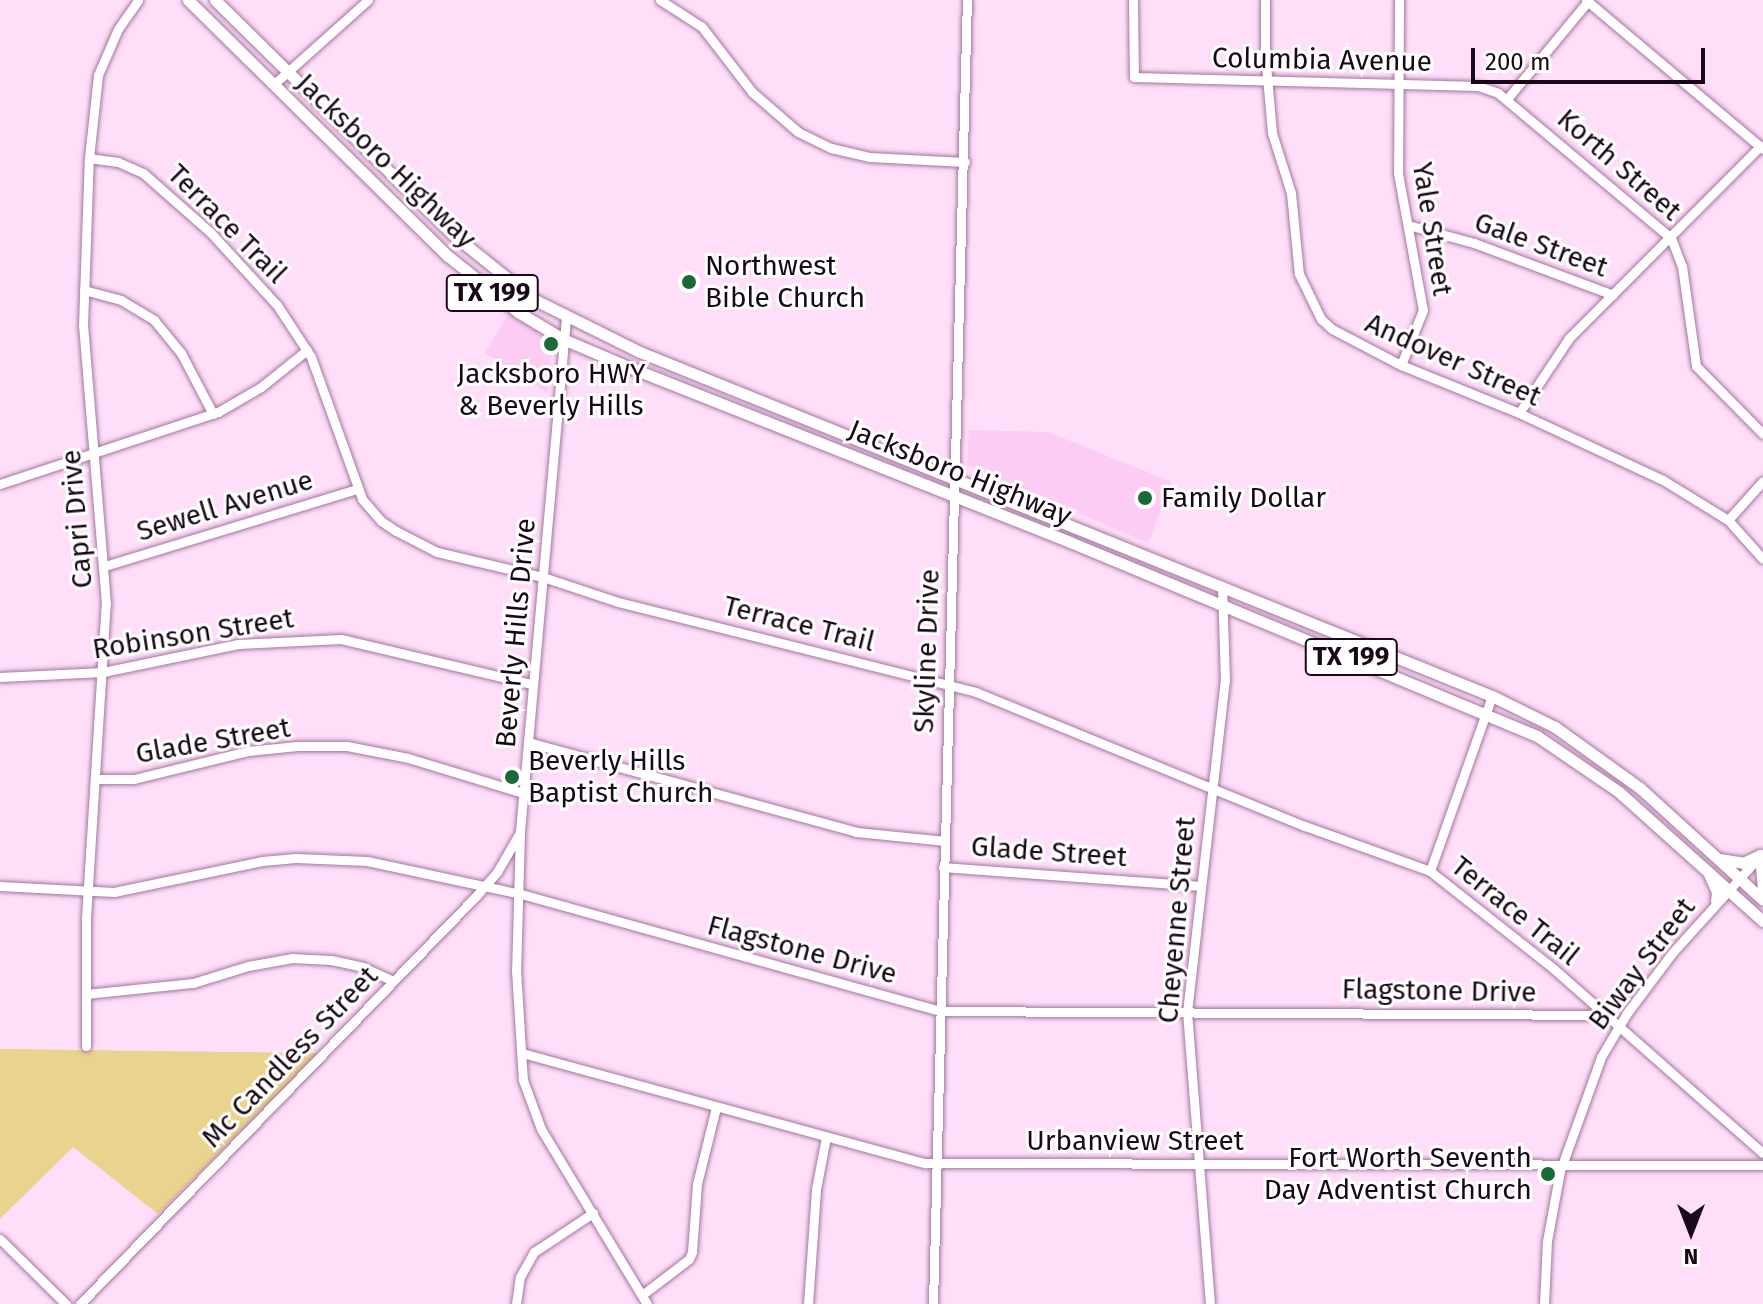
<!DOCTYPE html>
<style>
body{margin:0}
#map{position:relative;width:1763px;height:1304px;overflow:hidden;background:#fedef9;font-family:"Fira Sans",sans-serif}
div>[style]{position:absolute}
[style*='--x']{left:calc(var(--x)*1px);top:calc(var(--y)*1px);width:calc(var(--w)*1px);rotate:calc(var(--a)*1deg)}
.built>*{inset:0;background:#fcccf4}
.green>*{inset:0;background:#e9d38e}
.roads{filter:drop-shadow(0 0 2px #a5759e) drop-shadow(0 0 2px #a5759e)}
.minor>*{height:9px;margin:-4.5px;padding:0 4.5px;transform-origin:4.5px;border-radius:4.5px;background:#fff}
.major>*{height:11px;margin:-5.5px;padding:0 5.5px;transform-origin:5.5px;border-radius:5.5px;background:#fff}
.dots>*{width:22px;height:22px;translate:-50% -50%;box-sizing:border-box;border:4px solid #fff;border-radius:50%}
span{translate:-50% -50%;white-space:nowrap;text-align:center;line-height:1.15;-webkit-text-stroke:6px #fff;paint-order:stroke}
.shield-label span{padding:2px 6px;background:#fff;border:2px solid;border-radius:6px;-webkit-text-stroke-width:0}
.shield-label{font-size:26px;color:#190817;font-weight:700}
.street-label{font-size:28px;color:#190817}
.poi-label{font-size:28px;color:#190817}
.left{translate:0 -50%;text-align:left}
.right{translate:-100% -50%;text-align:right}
.north{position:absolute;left:1651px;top:1192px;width:80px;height:80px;-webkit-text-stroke:6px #fff;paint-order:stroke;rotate:180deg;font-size:22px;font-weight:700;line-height:32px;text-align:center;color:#190817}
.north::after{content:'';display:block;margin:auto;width:28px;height:36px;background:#190817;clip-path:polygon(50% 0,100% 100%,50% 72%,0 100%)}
.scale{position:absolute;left:1471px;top:48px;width:234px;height:36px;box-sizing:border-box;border:4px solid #190817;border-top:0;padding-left:10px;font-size:24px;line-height:28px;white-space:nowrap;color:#190817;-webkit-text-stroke:6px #fff;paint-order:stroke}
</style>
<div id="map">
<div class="built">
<div style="clip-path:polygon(509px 313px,553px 343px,547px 393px,485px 353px)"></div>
<div style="clip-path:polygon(969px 430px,1048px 432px,1172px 482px,1148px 543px,967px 465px)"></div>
</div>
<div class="green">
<div style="clip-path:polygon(0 1049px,318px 1053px,158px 1214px,73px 1147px,0 1219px)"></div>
</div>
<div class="roads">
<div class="minor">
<div style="--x:660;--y:0;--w:50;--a:32.7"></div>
<div style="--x:702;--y:27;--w:82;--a:52.4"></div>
<div style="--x:752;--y:92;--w:61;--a:41"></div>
<div style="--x:798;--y:132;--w:37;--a:26"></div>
<div style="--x:831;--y:148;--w:39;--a:13"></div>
<div style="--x:869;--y:157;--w:96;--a:3"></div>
<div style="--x:1133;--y:0;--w:77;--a:89.3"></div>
<div style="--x:1134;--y:77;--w:344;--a:1.5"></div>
<div style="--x:1478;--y:86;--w:21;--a:19"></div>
<div style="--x:1498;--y:93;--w:226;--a:40"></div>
<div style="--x:1671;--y:238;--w:30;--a:69"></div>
<div style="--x:1682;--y:266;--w:101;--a:82"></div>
<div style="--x:1696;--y:366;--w:95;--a:45.4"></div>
<div style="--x:1265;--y:0;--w:54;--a:90"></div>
<div style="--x:1265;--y:54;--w:79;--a:84.9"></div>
<div style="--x:1272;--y:133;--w:63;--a:72.4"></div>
<div style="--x:1291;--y:193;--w:81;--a:84.4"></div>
<div style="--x:1299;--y:274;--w:50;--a:63.9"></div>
<div style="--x:1321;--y:319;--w:15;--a:42"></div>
<div style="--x:1332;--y:329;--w:78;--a:27.6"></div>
<div style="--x:1401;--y:365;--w:127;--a:22.1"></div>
<div style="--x:1519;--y:413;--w:159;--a:25"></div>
<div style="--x:1663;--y:480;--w:76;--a:31.6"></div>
<div style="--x:1728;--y:520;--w:52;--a:48.1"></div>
<div style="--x:1399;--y:0;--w:173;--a:90.3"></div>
<div style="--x:1398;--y:173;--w:139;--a:79.7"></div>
<div style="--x:1423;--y:310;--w:59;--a:111.8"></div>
<div style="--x:1586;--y:0;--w:231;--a:40.1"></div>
<div style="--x:274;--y:84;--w:126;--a:-41.8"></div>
<div style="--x:1507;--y:99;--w:129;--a:-50.4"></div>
<div style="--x:89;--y:158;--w:29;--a:8"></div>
<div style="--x:118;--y:162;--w:27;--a:24"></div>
<div style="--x:143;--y:173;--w:89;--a:41.4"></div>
<div style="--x:210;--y:232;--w:99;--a:47.5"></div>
<div style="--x:277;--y:305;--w:62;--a:56.8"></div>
<div style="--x:311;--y:357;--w:151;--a:70.2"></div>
<div style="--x:362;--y:499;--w:29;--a:49"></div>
<div style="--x:381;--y:521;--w:18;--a:34"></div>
<div style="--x:396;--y:531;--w:46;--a:27.1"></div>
<div style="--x:437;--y:552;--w:109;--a:13.3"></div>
<div style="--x:543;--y:577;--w:79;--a:18.4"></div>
<div style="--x:618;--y:602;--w:369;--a:14.1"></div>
<div style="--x:976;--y:692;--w:355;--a:22.2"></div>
<div style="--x:1305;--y:826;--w:133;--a:19.8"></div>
<div style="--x:1430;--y:871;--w:158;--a:38.3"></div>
<div style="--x:1554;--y:969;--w:278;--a:41.4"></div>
<div style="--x:1408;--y:225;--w:68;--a:15.3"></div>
<div style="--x:1474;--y:243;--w:148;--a:20.5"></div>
<div style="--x:84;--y:290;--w:38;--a:15"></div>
<div style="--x:121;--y:300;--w:39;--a:31"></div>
<div style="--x:154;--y:320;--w:43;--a:50.7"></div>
<div style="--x:181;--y:353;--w:69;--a:62.3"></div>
<div style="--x:566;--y:318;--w:515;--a:95.12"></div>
<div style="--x:520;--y:831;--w:139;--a:91.6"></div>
<div style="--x:516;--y:970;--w:110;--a:86.4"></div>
<div style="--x:523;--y:1080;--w:52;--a:69.8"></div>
<div style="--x:541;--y:1129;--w:205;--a:58.8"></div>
<div style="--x:1519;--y:413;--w:90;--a:-56.3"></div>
<div style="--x:1569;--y:338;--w:271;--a:-45.1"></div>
<div style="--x:0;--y:484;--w:230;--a:-18.3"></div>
<div style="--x:218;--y:412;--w:50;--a:-30.2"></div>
<div style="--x:261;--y:387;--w:59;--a:-38.8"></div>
<div style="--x:1728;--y:520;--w:52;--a:-48.1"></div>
<div style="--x:105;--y:566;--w:264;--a:-17"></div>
<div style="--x:0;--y:677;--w:103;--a:-2.8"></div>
<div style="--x:103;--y:672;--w:138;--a:-11.7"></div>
<div style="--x:238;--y:644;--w:103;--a:-2.8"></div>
<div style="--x:341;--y:639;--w:195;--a:13.3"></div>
<div style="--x:528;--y:742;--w:340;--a:15.3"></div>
<div style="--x:856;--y:832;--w:88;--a:5.8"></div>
<div style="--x:96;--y:779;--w:38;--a:0"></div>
<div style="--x:134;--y:779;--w:117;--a:-13.8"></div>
<div style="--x:248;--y:751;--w:49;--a:-5.8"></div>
<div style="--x:297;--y:746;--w:50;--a:0"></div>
<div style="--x:347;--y:746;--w:62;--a:11.1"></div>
<div style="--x:408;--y:758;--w:120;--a:16.9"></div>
<div style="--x:943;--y:867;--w:258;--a:4.2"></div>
<div style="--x:1430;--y:871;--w:186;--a:-70.5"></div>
<div style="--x:0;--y:886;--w:114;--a:3"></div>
<div style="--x:114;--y:892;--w:151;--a:-11.8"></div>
<div style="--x:262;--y:861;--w:34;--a:-5"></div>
<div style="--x:296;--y:858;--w:71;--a:2.4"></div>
<div style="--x:367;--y:861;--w:157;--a:12.1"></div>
<div style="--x:521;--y:894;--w:435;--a:15.6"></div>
<div style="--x:940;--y:1011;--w:666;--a:0.34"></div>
<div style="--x:86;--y:994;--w:108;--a:-5.9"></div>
<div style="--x:193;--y:983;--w:58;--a:-17.2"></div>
<div style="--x:248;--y:966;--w:45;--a:-10.3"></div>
<div style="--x:292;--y:958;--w:39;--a:3"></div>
<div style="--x:331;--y:960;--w:33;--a:12"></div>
<div style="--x:363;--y:967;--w:33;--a:25"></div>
<div style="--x:86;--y:1046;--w:128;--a:-90"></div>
<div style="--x:86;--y:918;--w:315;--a:-86.4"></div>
<div style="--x:106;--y:604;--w:279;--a:-94.7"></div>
<div style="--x:83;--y:326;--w:168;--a:-88"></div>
<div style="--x:89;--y:158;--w:83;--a:-83.8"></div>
<div style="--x:98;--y:75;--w:50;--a:-66.5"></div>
<div style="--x:118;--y:29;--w:35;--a:-55"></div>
<div style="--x:522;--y:1053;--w:418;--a:15.3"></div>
<div style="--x:925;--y:1163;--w:838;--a:0.14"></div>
<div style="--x:0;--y:1239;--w:93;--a:44.6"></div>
<div style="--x:642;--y:1295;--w:59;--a:-37.5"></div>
<div style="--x:689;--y:1259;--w:8;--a:-67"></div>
<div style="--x:692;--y:1252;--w:68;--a:-85.8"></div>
<div style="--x:697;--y:1184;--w:79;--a:-76.1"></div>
<div style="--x:80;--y:1304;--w:570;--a:-45.85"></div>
<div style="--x:477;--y:895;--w:30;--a:-49"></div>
<div style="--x:497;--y:872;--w:44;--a:-59.9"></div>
<div style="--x:516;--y:1304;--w:27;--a:-82"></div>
<div style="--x:520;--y:1277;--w:29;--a:-61"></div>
<div style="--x:534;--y:1252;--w:71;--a:-33.5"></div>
<div style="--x:808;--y:1304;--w:115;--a:-86"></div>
<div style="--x:816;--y:1189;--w:53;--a:-79.1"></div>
<div style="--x:933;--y:1304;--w:1304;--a:-88.51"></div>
<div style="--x:1210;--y:1304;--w:293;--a:-94.5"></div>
<div style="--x:1187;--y:1012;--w:333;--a:-83.5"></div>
<div style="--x:1225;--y:681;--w:94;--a:-91.8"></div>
<div style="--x:1544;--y:1304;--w:63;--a:-87.3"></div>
<div style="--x:1547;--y:1241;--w:71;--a:-79.5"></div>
<div style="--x:1560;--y:1171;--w:121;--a:-70.2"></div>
<div style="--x:1601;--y:1057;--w:51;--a:-59.4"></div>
<div style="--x:1627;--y:1013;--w:76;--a:-53"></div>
<div style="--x:1673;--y:952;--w:125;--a:-47.9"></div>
</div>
<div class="major">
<div style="--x:188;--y:0;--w:365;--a:44.6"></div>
<div style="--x:448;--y:256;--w:90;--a:38.7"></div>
<div style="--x:518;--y:312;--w:52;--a:31"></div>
<div style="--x:563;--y:339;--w:74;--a:23.1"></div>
<div style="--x:631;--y:368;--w:472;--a:21.6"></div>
<div style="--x:1070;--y:542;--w:506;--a:22.56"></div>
<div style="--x:1537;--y:736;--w:99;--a:34.3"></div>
<div style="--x:1619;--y:792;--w:193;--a:41.9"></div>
<div style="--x:215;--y:0;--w:332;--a:44.6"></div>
<div style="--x:451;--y:233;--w:105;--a:38.8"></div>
<div style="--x:533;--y:299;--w:119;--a:26.4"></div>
<div style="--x:640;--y:352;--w:919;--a:21.99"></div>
<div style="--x:1492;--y:696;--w:70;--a:26.2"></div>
<div style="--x:1555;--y:727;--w:105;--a:35.7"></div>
<div style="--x:1640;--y:788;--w:166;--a:42.3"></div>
<div style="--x:1760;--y:855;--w:38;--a:85"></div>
<div style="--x:1719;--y:859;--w:24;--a:9"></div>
<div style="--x:1743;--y:863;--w:19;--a:-25"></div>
<div style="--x:1709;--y:874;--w:20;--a:66"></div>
<div style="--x:1717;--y:892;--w:9;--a:96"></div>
</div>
</div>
<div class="dots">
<div style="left:689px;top:282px;background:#1b6939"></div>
<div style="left:551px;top:344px;background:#1b6939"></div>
<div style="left:1145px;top:498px;background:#1b6939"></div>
<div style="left:512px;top:777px;background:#1b6939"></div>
<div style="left:1548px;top:1174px;background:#1b6939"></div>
</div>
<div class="shield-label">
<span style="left:492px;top:293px">TX 199</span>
<span style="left:1351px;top:657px">TX 199</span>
</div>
<div class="street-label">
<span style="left:1322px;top:60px;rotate:1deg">Columbia Avenue</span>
<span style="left:386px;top:161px;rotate:44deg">Jacksboro Highway</span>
<span style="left:1619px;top:165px;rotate:41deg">Korth Street</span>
<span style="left:227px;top:224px;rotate:45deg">Terrace Trail</span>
<span style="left:1432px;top:229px;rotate:81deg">Yale Street</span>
<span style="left:1541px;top:245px;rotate:20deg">Gale Street</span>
<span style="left:1453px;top:360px;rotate:24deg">Andover Street</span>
<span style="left:960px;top:473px;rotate:22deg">Jacksboro Highway</span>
<span style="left:225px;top:506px;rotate:-17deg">Sewell Avenue</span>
<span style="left:77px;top:519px;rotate:-95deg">Capri Drive</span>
<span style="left:799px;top:624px;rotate:14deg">Terrace Trail</span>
<span style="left:516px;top:633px;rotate:-85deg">Beverly Hills Drive</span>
<span style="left:193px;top:634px;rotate:-9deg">Robinson Street</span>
<span style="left:927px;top:651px;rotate:-88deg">Skyline Drive</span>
<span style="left:213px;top:741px;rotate:-10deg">Glade Street</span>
<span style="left:1049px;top:852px;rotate:4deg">Glade Street</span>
<span style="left:1515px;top:911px;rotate:39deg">Terrace Trail</span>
<span style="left:1177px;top:920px;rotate:-85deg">Cheyenne Street</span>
<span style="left:802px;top:950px;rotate:15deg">Flagstone Drive</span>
<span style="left:1642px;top:964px;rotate:-53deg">Biway Street</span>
<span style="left:1439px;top:991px;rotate:1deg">Flagstone Drive</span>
<span style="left:290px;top:1057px;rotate:-46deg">Mc Candless Street</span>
<span style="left:1135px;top:1141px">Urbanview Street</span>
</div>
<div class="poi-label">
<span class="left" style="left:705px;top:282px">Northwest<br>Bible Church</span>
<span style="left:551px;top:390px">Jacksboro HWY<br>&amp; Beverly Hills</span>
<span class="left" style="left:1161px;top:498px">Family Dollar</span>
<span class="left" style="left:528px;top:777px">Beverly Hills<br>Baptist Church</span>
<span class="right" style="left:1532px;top:1174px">Fort Worth Seventh<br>Day Adventist Church</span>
</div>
<div class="north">N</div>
<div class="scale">200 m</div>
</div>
